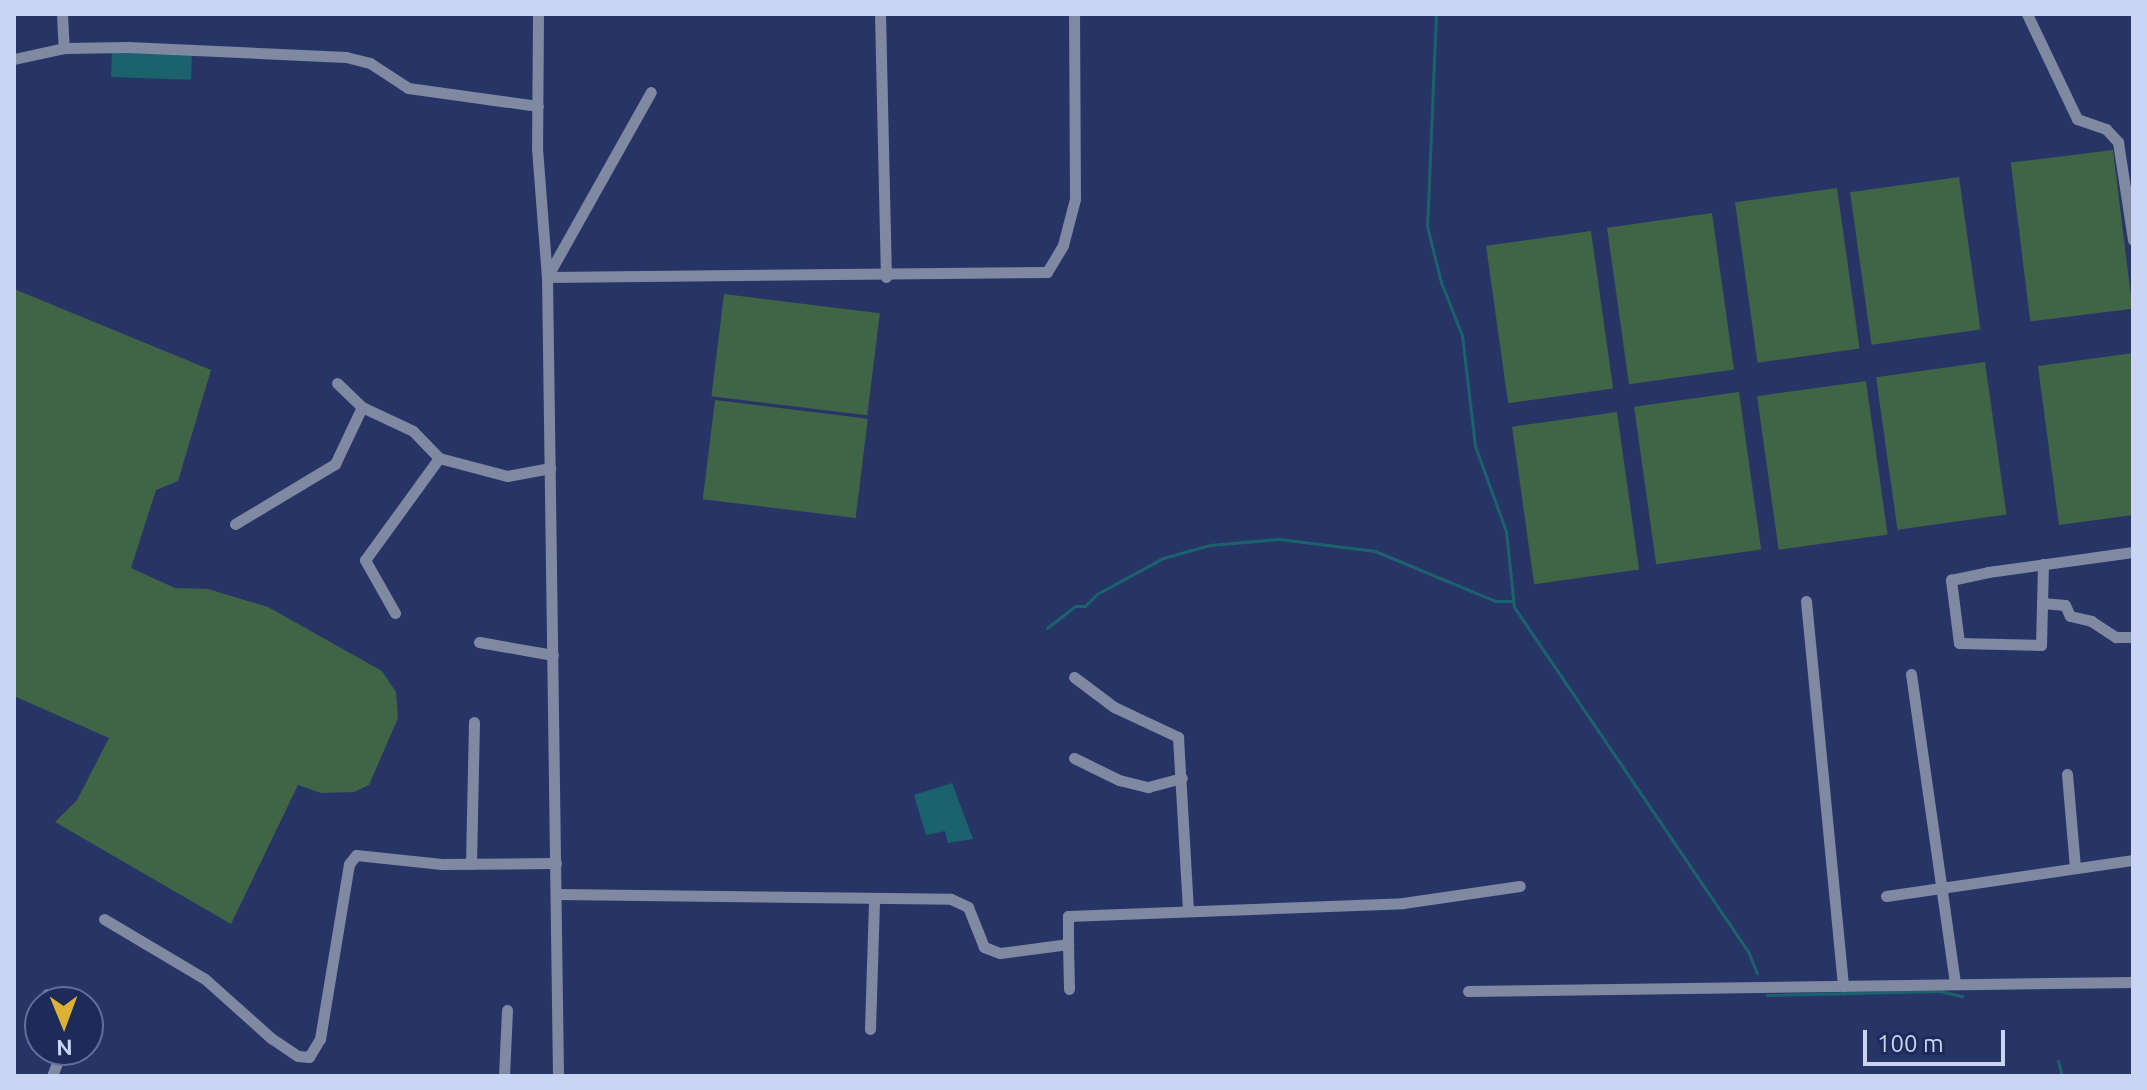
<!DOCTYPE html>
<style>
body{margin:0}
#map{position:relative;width:2147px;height:1090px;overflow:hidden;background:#273566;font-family:Ubuntu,sans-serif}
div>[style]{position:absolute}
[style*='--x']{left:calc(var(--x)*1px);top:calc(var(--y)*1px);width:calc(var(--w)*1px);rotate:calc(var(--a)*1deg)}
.green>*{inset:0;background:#406446;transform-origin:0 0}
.water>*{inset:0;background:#1c626c;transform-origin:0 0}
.stream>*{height:3px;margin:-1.5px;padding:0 1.5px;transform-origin:1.5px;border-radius:1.5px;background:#1c626c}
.minor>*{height:11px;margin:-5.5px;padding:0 5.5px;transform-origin:5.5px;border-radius:5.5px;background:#8089a2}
span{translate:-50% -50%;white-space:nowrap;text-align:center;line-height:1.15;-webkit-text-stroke:7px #1d2b5a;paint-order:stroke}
.frame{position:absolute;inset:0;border:16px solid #cad5f4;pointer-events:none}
.north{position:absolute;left:24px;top:986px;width:80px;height:80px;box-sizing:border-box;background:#1d2b5a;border:2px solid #626f98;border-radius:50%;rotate:179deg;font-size:22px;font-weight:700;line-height:32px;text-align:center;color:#cad5f4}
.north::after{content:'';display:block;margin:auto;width:28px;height:36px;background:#ddb133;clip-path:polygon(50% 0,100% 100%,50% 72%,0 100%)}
.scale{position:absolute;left:1863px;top:1030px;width:142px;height:36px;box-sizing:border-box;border:4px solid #cad5f4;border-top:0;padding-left:10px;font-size:24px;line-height:28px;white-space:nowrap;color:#cad5f4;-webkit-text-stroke:6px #1d2b5a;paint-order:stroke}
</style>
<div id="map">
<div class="green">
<div style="left:2113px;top:150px;width:160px;height:103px;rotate:83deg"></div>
<div style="left:1959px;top:177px;width:154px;height:110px;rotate:82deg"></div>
<div style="left:1837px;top:188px;width:162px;height:103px;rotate:82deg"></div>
<div style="left:1712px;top:213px;width:158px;height:106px;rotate:82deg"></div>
<div style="left:1591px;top:231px;width:159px;height:106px;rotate:82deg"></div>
<div style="clip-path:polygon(14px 289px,211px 370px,178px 481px,156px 490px,131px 568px,175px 588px,208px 589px,268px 607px,382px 671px,396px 692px,398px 718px,369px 785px,354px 792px,321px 793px,298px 785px,231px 924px,55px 822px,77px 800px,109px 738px,14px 696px)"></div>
<div style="left:724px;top:294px;width:157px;height:103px;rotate:7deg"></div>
<div style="clip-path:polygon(2133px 353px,2133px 515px,2059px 525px,2038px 366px)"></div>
<div style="left:1985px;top:362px;width:154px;height:110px;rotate:82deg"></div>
<div style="left:1866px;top:381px;width:155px;height:110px;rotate:82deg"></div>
<div style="left:1739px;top:392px;width:159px;height:106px;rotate:82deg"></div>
<div style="left:715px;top:400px;width:154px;height:100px;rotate:7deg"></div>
<div style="left:1617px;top:412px;width:159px;height:106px;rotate:82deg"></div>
</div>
<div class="water">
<div style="left:112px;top:51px;width:80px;height:26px;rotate:2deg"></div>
<div style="clip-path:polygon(952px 783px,973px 839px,948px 843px,945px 831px,926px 835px,914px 795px)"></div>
</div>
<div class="stream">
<div style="--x:1436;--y:14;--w:212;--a:92.4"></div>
<div style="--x:1427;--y:226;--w:58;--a:76"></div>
<div style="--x:1441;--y:282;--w:57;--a:68.4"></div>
<div style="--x:1462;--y:335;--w:112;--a:83.3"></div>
<div style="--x:1475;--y:446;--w:90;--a:70"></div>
<div style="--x:1506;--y:531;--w:76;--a:84"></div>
<div style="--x:1514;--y:607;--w:416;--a:55.8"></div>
<div style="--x:1748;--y:951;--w:24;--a:68"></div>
<div style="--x:1047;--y:628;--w:36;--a:-38"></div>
<div style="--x:1075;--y:606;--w:10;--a:0"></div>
<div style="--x:1085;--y:606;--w:17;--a:-45"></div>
<div style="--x:1097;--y:594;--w:75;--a:-28.6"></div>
<div style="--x:1163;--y:558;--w:49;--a:-15.5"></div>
<div style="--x:1210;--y:545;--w:69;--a:-5"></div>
<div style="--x:1279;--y:539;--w:97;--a:7.1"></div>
<div style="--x:1375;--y:551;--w:130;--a:22.6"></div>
<div style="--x:1495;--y:601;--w:18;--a:0"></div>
<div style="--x:1767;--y:995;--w:173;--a:-1.3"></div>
<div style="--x:1940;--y:991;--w:23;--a:13"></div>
<div style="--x:2058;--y:1061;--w:16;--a:75"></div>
</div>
<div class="minor">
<div style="--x:62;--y:14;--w:34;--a:87"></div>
<div style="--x:538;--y:14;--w:134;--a:90.4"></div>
<div style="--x:537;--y:148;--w:129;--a:85.6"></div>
<div style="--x:547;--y:277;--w:799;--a:89.21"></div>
<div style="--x:880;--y:14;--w:263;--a:88.7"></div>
<div style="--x:2027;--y:14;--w:116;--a:64.5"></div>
<div style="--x:2077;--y:119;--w:31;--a:19"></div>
<div style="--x:2106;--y:129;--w:18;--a:47"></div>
<div style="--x:2118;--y:142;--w:99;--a:81.3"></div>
<div style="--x:14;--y:59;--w:51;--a:-12.4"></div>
<div style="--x:64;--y:48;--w:64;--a:-0.9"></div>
<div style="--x:128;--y:47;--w:218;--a:2.6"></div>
<div style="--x:346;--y:57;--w:25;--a:14"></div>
<div style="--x:370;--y:63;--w:45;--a:33.3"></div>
<div style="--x:408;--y:88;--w:131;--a:7.9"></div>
<div style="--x:547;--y:277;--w:500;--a:-0.57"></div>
<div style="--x:1047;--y:272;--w:31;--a:-59"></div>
<div style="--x:1063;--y:245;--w:48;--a:-75.4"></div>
<div style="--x:1075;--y:199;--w:185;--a:-90.3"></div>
<div style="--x:547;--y:277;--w:212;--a:-60.7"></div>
<div style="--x:337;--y:383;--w:35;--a:44"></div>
<div style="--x:362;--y:407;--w:56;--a:25.2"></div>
<div style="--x:413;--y:431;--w:37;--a:46"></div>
<div style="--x:439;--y:458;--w:70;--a:14.8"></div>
<div style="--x:507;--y:476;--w:44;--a:-10.5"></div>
<div style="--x:235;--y:524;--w:117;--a:-31"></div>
<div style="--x:335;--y:464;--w:63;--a:-64.7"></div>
<div style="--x:2043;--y:564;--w:81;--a:91.4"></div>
<div style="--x:2041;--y:645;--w:82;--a:-178.6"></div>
<div style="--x:1959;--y:643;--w:64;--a:-97.2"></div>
<div style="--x:1951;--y:580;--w:38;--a:-12"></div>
<div style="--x:1988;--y:572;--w:146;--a:-7.9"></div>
<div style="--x:1806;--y:601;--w:387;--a:84.5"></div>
<div style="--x:2042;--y:603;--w:23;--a:5"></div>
<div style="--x:2065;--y:605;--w:12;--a:66"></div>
<div style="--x:2070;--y:616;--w:22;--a:13"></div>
<div style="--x:2091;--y:621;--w:30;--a:33"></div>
<div style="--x:2116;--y:637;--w:17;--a:0"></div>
<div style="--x:395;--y:613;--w:61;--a:-119.5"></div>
<div style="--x:365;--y:560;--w:126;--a:-54"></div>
<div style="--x:479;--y:642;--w:75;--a:10"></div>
<div style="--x:1911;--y:674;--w:312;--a:81.9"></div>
<div style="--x:1074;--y:677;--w:50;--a:36.9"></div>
<div style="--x:1114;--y:707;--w:71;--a:25.1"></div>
<div style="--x:1178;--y:737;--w:173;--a:86.7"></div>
<div style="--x:1074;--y:758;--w:50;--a:26.1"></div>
<div style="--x:1119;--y:780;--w:30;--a:14"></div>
<div style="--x:1148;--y:787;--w:35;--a:-15"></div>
<div style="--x:2067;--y:774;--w:94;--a:85.1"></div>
<div style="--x:471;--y:864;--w:142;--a:-88.8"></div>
<div style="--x:557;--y:894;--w:394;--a:0.7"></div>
<div style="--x:951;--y:899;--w:19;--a:25"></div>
<div style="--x:968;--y:907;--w:43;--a:68.2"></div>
<div style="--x:984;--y:947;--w:17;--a:21"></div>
<div style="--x:1000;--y:953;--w:69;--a:-7.5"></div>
<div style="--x:1068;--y:944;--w:28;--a:-90"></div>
<div style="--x:1068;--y:916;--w:335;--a:-2.2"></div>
<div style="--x:1403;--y:903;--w:118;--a:-8.3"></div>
<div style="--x:1886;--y:896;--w:250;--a:-8.3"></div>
<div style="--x:104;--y:919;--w:117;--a:30.7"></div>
<div style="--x:205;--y:979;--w:89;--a:41.8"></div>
<div style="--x:271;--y:1038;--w:32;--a:34"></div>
<div style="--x:298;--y:1056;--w:11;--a:5"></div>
<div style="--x:309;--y:1057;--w:21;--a:-59"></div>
<div style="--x:320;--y:1039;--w:177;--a:-80.6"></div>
<div style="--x:349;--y:864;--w:11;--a:-52"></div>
<div style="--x:356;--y:855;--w:86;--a:6"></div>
<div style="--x:442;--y:864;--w:114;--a:-0.5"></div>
<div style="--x:1068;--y:944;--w:45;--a:88.7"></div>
<div style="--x:1468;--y:991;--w:665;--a:-0.78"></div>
<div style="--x:47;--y:994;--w:16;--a:30"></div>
<div style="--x:870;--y:1029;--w:128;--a:-88.2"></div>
<div style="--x:52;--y:1076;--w:28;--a:-69"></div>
<div style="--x:504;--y:1076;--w:66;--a:-87.4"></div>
</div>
<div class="frame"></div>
<div class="north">N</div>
<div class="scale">100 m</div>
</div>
